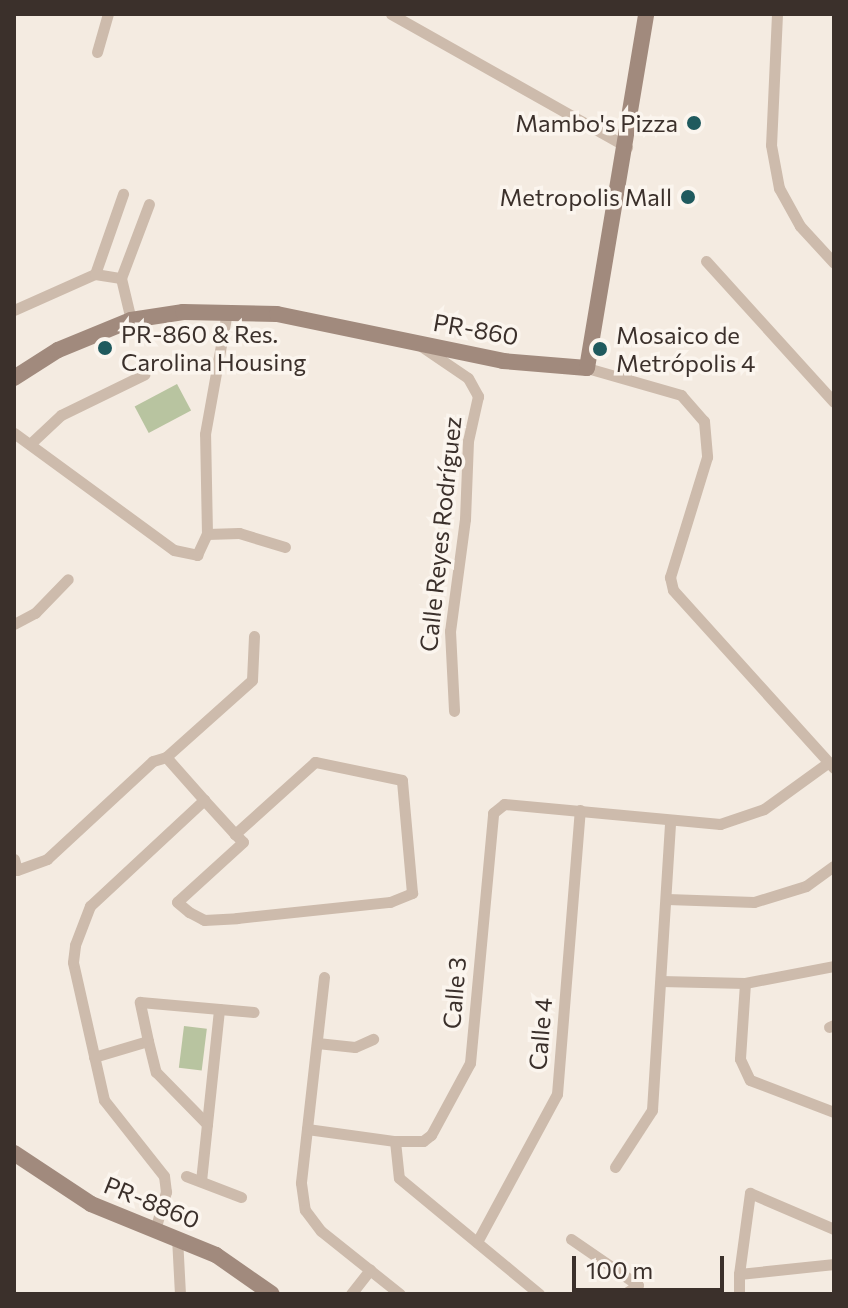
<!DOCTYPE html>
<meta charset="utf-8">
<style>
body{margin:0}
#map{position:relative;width:848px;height:1308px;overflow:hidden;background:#f4ebe1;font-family:Commissioner,sans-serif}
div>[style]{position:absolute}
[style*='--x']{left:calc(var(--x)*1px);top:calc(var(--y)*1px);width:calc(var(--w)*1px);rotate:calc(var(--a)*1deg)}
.green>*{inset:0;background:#b8c4a0;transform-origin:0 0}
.street>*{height:11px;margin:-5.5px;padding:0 5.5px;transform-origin:5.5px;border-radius:5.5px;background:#cdbbac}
.secondary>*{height:16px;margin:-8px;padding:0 8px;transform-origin:8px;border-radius:8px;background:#a18a7d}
.dots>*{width:22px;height:22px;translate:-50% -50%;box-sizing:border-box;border:4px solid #fbf5ee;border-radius:50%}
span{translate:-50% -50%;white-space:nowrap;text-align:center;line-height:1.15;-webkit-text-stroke:7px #fbf5ee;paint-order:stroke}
.poi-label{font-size:24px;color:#3b302b}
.right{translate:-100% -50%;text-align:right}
.left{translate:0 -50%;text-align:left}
.street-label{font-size:24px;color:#3b302b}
.frame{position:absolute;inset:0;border:16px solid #3b302b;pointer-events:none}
.scale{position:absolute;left:572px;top:1256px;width:152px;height:36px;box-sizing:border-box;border:4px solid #3b302b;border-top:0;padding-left:10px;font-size:24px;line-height:28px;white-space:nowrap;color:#3b302b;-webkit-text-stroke:6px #fbf5ee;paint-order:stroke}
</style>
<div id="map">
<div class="green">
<div style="left:177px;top:384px;width:30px;height:48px;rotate:62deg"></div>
<div style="left:184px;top:1026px;width:23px;height:42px;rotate:7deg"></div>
</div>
<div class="street">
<div style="--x:391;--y:14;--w:271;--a:29.4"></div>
<div style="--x:777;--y:14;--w:131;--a:92.6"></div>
<div style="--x:771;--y:145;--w:44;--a:79.5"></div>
<div style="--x:779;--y:188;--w:43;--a:61.1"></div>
<div style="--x:800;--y:226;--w:50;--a:47.4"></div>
<div style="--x:97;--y:52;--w:40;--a:-74"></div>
<div style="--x:706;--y:261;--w:190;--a:47.8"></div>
<div style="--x:95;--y:274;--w:85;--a:-70.7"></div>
<div style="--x:14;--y:310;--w:89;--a:-24"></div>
<div style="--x:95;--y:274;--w:26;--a:9"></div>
<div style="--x:131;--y:320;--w:43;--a:-103.4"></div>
<div style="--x:121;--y:278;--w:79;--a:-69.3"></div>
<div style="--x:418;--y:344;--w:60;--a:34.2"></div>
<div style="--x:468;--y:378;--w:21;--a:61"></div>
<div style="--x:478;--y:396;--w:46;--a:102.5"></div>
<div style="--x:468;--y:441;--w:78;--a:92.2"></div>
<div style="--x:465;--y:519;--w:113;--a:97.6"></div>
<div style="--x:450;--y:631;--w:80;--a:87.1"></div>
<div style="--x:587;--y:368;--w:98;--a:16"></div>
<div style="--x:681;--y:395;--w:35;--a:49"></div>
<div style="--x:704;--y:421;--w:36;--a:85"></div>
<div style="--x:707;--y:457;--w:126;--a:107.1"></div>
<div style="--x:670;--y:577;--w:13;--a:77"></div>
<div style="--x:673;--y:590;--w:240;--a:47.9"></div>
<div style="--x:14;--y:433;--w:198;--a:36.2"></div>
<div style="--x:174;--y:550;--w:24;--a:12"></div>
<div style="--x:197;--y:555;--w:23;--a:-65"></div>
<div style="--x:207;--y:534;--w:100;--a:-91.1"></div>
<div style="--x:205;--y:434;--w:124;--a:-79.8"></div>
<div style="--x:30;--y:444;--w:42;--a:-43.1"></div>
<div style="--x:61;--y:415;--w:93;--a:-26"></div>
<div style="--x:207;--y:534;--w:32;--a:-2"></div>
<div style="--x:239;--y:533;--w:48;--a:16.9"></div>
<div style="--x:14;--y:624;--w:24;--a:-28"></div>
<div style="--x:35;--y:613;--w:47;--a:-45.9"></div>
<div style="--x:166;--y:757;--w:115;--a:-41.8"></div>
<div style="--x:252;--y:680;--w:44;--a:-87.4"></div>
<div style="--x:14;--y:859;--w:11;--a:75"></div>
<div style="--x:17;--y:870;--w:32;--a:-20"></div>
<div style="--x:47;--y:859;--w:144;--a:-42.8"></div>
<div style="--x:153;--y:761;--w:14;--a:-17"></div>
<div style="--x:166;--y:757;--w:57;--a:48.5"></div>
<div style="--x:204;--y:800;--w:46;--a:47.6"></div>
<div style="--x:235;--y:834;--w:11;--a:45"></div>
<div style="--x:243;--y:842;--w:89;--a:137.7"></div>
<div style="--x:177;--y:902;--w:16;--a:40"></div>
<div style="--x:189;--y:912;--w:17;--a:28"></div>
<div style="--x:204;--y:920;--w:33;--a:-3"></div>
<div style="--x:237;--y:918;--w:154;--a:-6"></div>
<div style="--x:390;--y:902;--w:24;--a:-22"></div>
<div style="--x:412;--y:893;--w:113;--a:-95.1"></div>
<div style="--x:402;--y:780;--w:89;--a:-168.3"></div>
<div style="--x:315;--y:762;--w:108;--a:138"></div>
<div style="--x:667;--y:899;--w:87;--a:2"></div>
<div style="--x:754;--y:902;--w:54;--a:-17.1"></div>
<div style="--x:806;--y:886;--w:34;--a:-36"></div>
<div style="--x:324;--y:977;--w:207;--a:96.4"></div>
<div style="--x:301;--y:1183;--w:27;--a:82"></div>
<div style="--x:305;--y:1210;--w:26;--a:53"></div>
<div style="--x:321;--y:1231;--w:101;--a:38.6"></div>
<div style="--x:661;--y:981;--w:84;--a:1.4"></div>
<div style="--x:745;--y:983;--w:91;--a:-10.8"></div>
<div style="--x:745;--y:983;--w:76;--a:93.8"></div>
<div style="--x:740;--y:1059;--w:23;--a:65"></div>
<div style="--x:750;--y:1080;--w:90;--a:20.9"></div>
<div style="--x:829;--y:1027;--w:5;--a:-22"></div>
<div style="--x:148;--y:1041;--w:32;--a:76"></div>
<div style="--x:156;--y:1072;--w:73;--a:45.6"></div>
<div style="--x:317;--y:1043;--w:38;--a:6"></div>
<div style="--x:355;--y:1047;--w:20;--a:-24"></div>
<div style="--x:94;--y:1057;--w:56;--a:-16.5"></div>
<div style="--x:148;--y:1041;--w:40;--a:-102"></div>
<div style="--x:140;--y:1002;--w:114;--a:5"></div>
<div style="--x:307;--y:1129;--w:89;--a:7.8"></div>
<div style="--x:395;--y:1141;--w:28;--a:0"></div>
<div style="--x:423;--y:1141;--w:10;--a:-37"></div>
<div style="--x:431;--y:1135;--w:82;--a:-61.6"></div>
<div style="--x:470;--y:1063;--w:251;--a:-84.7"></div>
<div style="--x:493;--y:813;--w:14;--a:-39"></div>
<div style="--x:504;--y:804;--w:217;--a:5.3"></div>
<div style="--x:720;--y:824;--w:46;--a:-18.8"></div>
<div style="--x:764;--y:809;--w:80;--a:-35.9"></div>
<div style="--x:395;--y:1141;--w:37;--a:84"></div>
<div style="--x:399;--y:1178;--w:182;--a:39.6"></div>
<div style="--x:615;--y:1167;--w:68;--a:-57"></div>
<div style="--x:652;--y:1110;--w:289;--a:-86.4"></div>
<div style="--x:186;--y:1176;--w:59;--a:20.9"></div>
<div style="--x:201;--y:1181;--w:173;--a:-84"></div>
<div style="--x:155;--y:1230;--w:40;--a:-74"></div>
<div style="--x:166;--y:1192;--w:16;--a:-97"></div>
<div style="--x:164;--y:1176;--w:97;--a:-128.3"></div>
<div style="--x:104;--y:1100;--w:141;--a:-102.7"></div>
<div style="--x:73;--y:962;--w:17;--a:-83"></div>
<div style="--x:75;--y:945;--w:42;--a:-69"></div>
<div style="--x:90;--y:906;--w:156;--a:-42.9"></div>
<div style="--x:177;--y:1237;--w:57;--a:87"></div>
<div style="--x:571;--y:1239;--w:81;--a:34.5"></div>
<div style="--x:638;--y:1285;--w:17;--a:147"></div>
<div style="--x:477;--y:1242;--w:168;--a:-61.6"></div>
<div style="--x:557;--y:1094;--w:285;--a:-85.4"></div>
<div style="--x:739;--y:1274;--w:82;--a:-82.3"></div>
<div style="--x:750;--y:1193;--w:91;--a:23.2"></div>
<div style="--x:351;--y:1294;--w:31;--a:-52"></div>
<div style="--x:739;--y:1294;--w:20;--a:-90"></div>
<div style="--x:739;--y:1274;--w:96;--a:-6"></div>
</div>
<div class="secondary">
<div style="--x:14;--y:378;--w:52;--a:-32.5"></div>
<div style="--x:58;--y:350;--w:79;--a:-22.3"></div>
<div style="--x:131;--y:320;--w:53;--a:-8.7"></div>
<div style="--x:183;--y:312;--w:94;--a:1.2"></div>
<div style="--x:277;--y:314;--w:231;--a:11.7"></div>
<div style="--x:503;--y:361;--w:84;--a:4.8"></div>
<div style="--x:587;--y:368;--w:359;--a:-80.5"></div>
<div style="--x:14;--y:1153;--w:92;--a:33.5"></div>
<div style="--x:91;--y:1204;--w:135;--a:22.2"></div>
<div style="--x:216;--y:1255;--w:68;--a:34.9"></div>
</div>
<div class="dots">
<div style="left:694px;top:123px;background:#1f5a5e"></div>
<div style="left:688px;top:197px;background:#1f5a5e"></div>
<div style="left:105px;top:348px;background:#1f5a5e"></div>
<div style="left:600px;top:349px;background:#1f5a5e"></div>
</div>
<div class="poi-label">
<span class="right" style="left:678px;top:123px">Mambo's Pizza</span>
<span class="right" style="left:672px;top:197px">Metropolis Mall</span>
<span class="left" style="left:121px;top:348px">PR-860 &amp; Res.<br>Carolina Housing</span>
<span class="left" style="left:616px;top:349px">Mosaico de<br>Metrópolis 4</span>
</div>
<div class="street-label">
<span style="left:476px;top:329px;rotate:10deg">PR-860</span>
<span style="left:440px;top:534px;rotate:-84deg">Calle Reyes Rodríguez</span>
<span style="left:454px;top:993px;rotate:-85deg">Calle 3</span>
<span style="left:540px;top:1034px;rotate:-85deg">Calle 4</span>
<span style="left:152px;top:1202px;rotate:22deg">PR-8860</span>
</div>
<div class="frame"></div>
<div class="scale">100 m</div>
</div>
